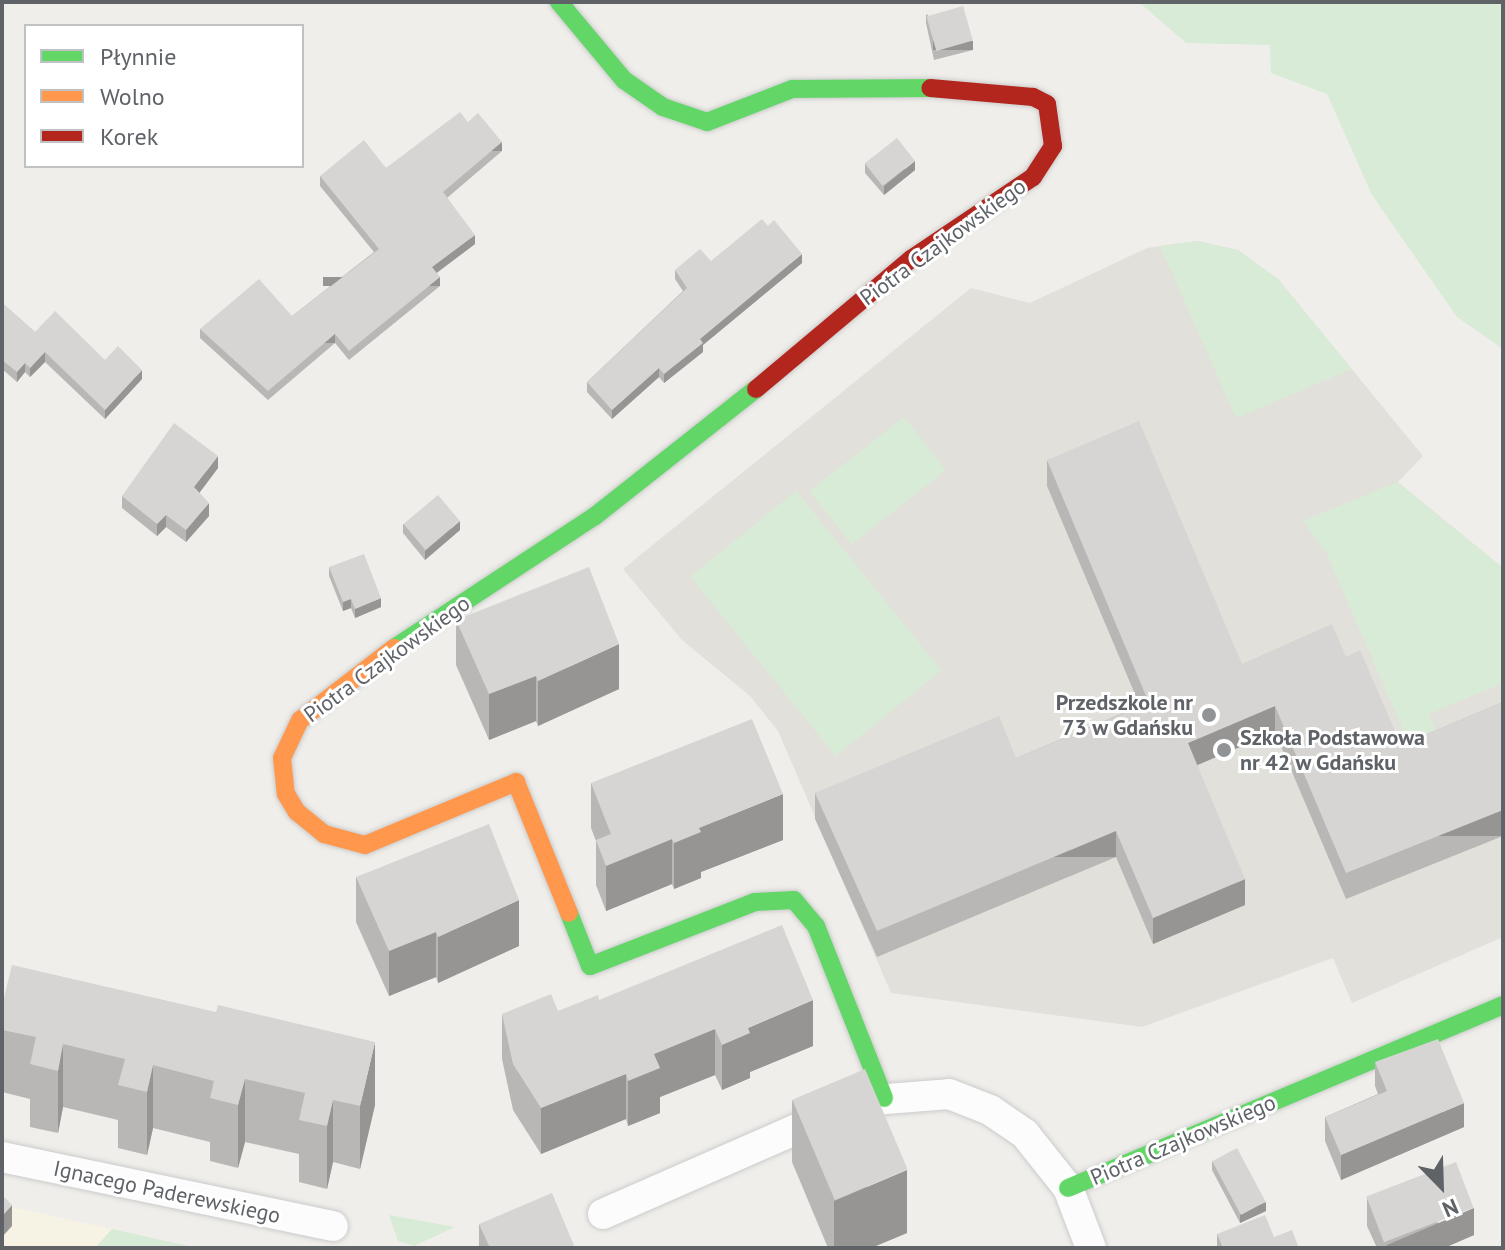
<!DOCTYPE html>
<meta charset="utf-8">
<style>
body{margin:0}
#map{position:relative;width:1505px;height:1250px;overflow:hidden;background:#efeeea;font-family:"PT Sans",sans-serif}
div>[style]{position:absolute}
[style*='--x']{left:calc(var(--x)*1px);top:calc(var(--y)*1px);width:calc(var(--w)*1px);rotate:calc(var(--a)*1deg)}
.commercial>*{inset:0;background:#f7f3e4}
.education>*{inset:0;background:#e2e0da}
.green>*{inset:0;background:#d8ebd6;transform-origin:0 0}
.roads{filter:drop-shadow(0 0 2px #cbcccc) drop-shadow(0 0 2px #cbcccc)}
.street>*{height:30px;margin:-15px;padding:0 15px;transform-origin:15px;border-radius:15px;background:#fdfcfc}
.fast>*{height:18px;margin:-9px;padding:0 9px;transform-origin:9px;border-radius:9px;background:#63d668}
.slow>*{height:18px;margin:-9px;padding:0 9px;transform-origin:9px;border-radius:9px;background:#ff974d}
.jam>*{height:18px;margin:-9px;padding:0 9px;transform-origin:9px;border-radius:9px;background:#b3261e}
.wall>*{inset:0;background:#b8b7b5}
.shaded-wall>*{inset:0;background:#969594;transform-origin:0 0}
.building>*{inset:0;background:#d6d5d3;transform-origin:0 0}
.dots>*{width:22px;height:22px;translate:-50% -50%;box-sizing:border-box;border:4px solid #fff;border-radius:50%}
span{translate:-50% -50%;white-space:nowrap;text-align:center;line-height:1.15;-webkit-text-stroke:6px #fff;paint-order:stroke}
.street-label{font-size:22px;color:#5f6368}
.poi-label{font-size:22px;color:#5f6368;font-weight:700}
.right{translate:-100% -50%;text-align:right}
.left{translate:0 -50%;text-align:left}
.frame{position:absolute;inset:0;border:4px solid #5f6368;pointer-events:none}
.legend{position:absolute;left:24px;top:24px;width:280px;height:144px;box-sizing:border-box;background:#fff;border:2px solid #bfc1c3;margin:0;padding:10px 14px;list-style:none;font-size:24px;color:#5f6368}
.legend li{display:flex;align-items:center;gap:16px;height:40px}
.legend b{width:40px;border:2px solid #bfc1c3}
.north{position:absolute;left:1401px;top:1146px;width:80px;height:80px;-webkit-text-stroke:6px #fff;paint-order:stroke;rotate:157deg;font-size:22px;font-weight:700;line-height:32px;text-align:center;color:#5f6368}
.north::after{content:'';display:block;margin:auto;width:28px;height:36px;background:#5f6368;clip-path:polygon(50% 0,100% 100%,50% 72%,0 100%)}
</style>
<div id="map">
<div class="commercial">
<div style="clip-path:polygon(2px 1205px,198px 1248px,2px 1248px)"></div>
</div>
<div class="education">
<div style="clip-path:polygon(1197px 241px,1238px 250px,1278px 279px,1423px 456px,1398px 482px,1503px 568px,1503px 937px,1352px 1003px,1333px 958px,1142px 1027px,891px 993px,778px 731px,750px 696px,682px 640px,623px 569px,971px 288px,1030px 303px,1147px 248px)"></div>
</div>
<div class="green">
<div style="clip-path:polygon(1139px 2px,1503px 2px,1503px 349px,1457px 317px,1372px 195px,1327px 94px,1271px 73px,1270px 45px,1186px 43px)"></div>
<div style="clip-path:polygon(1197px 241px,1238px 250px,1278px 279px,1352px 369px,1236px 418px,1160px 246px)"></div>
<div style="left:904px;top:417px;width:68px;height:120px;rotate:52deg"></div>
<div style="clip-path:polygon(1397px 482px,1503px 568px,1503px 683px,1429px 714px,1442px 747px,1418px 764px,1326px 552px,1303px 521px)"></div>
<div style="left:796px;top:491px;width:231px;height:136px;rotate:51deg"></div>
<div style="clip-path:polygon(389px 1215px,455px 1227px,414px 1246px,398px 1241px)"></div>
<div style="clip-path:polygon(112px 1229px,198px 1248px,95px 1248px)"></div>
</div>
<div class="roads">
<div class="street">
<div style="--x:2;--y:1157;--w:338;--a:11.8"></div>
<div style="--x:603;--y:1214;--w:282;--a:-23.7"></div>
<div style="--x:861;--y:1101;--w:88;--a:-4.5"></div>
<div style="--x:949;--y:1094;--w:44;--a:21.3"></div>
<div style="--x:990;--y:1110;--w:42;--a:34.4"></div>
<div style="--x:1025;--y:1134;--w:69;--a:51.5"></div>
<div style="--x:1068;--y:1188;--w:64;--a:69"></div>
</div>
<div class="fast">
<div style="--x:559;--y:2;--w:102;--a:50.2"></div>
<div style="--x:624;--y:80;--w:47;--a:34.7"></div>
<div style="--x:663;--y:107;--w:46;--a:18.8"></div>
<div style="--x:707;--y:122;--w:91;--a:-21.2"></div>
<div style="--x:792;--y:89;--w:138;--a:-0.4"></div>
<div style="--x:394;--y:648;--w:240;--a:-33.3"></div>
<div style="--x:595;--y:516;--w:205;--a:-38.3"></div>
<div style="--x:569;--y:913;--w:57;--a:68.4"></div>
<div style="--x:590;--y:966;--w:177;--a:-21.2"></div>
<div style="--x:755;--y:902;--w:39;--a:-3"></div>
<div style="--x:794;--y:900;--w:34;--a:50"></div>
<div style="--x:816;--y:926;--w:185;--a:68.4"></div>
<div style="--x:1068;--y:1188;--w:472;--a:-22.8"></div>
</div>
<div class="slow">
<div style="--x:394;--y:648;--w:118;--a:142.5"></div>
<div style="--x:300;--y:720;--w:42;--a:115.3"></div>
<div style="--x:282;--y:758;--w:36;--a:84"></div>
<div style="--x:286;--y:794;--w:21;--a:59"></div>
<div style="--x:297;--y:812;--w:35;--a:39"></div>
<div style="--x:324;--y:834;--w:42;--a:15"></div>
<div style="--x:365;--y:845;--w:164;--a:-22.6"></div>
<div style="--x:516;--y:782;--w:141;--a:68"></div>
</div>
<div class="jam">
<div style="--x:756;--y:389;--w:202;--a:-40"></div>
<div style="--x:911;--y:259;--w:147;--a:-33.9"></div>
<div style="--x:1033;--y:177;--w:37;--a:-57"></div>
<div style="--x:1053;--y:146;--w:42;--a:-98.1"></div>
<div style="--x:1047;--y:104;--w:16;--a:-153"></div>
<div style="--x:1033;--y:97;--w:103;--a:-175"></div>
</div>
</div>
<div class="wall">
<div style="clip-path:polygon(926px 14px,973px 50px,934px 60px,926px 23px)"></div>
<div style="clip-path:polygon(468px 122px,502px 151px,447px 198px,475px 244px,437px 273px,440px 286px,349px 360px,335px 343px,268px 400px,200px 338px,200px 329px,292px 316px,374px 252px,320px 186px,320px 176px,386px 168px)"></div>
<div style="clip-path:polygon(865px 163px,915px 170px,884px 195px,865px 173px)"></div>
<div style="clip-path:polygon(711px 261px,802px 263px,703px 345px,703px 352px,664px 383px,659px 377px,612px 419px,587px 392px,587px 382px,683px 291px,675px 279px,675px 270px)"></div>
<div style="clip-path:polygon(2px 303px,35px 332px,105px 360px,142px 379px,105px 419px,45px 362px,30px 377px,25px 372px,17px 382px,2px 369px)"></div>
<div style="clip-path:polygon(1047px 460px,1242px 664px,1346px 657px,1401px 745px,1503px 702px,1503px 836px,1346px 899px,1275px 732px,1197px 765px,1245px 905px,1153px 944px,1116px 857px,877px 957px,815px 819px,815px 793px,1016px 758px,1140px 706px,1047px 486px)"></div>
<div style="clip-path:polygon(218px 468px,199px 493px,209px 516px,186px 542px,166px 527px,157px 536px,122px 508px,122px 496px)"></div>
<div style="clip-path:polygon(403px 524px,460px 530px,425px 560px,403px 533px)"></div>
<div style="clip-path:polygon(329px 567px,381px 607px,355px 618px,351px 608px,343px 611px,329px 576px)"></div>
<div style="clip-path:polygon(456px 620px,619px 689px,538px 726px,536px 721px,489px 740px,456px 665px)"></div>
<div style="clip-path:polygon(591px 783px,783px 840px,701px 872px,701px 878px,674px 889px,672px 884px,606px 911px,596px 885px,596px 841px,591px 828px)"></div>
<div style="clip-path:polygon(356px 877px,519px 946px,438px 983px,436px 977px,389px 996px,356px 922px)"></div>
<div style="clip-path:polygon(599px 1000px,813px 1046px,750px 1072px,750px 1078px,722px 1090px,715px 1075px,660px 1097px,660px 1113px,628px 1126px,626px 1119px,541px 1154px,513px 1110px,502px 1059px,502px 1014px,558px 1011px)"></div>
<div style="clip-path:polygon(2px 1006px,375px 1105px,360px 1169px,333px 1162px,327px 1189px,299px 1182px,299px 1154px,245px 1142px,238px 1168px,210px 1161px,210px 1142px,153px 1128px,147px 1155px,118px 1148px,118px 1120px,63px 1107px,58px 1133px,30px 1127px,30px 1099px,2px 1092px)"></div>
<div style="clip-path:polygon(1375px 1062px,1464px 1127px,1341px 1180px,1325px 1141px,1325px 1117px,1378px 1094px,1375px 1086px)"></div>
<div style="clip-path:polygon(792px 1100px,907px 1233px,871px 1248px,828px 1248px,792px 1162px)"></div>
<div style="clip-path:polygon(1212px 1161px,1266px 1211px,1240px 1223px,1212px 1170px)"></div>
<div style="clip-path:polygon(1367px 1198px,1474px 1235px,1444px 1248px,1377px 1248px,1367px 1226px)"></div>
<div style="clip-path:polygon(479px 1224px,575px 1248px,479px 1248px)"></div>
<div style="clip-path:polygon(1217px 1234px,1274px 1237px,1299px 1248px,1217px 1248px)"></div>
</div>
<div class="shaded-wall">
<div style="left:973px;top:41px;width:9px;height:40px;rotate:90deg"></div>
<div style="left:502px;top:142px;width:9px;height:77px;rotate:90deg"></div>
<div style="clip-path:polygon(915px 161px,915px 170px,884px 195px,884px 186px)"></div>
<div style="clip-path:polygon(475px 235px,475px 244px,432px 276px,432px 267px)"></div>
<div style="clip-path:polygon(802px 254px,802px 263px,703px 345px,703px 352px,664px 383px,664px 374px,700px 339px)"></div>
<div style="left:440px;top:277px;width:9px;height:117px;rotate:90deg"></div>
<div style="left:335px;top:334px;width:9px;height:88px;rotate:90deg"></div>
<div style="clip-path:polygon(45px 352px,45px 362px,30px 377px,30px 368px)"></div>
<div style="clip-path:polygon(25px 363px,25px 372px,17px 382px,17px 372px)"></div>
<div style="clip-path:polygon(659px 368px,659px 377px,612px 419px,612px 410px)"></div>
<div style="clip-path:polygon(142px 370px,142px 379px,105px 419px,105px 410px)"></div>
<div style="clip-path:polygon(218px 456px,218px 468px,194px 500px,194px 487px)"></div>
<div style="clip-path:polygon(209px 503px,209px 516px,186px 542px,186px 530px)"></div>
<div style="clip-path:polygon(166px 515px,166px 527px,157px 536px,157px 524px)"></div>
<div style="clip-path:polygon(460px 521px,460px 530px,425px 560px,425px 551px)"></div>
<div style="clip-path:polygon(381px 598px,381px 607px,355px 618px,355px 609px)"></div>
<div style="clip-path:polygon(351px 599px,351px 608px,343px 611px,343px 602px)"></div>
<div style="clip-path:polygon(619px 644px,619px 689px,538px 726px,538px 681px)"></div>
<div style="clip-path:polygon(536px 676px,536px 721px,489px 740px,489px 694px)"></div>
<div style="clip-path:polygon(1275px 706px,1275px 732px,1188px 769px,1188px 743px)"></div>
<div style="clip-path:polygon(783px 794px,783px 840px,701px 872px,701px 878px,674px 889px,674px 843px,699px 828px)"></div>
<div style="left:1503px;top:810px;width:26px;height:169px;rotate:90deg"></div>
<div style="left:1116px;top:831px;width:26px;height:259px;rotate:90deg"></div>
<div style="clip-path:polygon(672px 839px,672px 884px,606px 911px,606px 866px)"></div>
<div style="clip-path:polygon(1245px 879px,1245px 905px,1153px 944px,1153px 918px)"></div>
<div style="clip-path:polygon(519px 900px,519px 946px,438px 983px,438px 937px)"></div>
<div style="clip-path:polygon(436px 932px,436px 977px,389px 996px,389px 951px)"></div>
<div style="clip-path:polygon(813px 1000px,813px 1046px,750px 1072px,750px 1078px,722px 1090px,722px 1045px,748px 1028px)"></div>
<div style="clip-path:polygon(715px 1029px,715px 1075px,660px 1097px,660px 1113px,628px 1126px,628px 1081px,654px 1054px)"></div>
<div style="clip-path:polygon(375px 1042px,375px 1105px,360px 1169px,360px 1106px)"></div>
<div style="clip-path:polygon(63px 1044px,63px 1107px,58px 1133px,58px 1071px)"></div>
<div style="clip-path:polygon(153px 1065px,153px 1128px,147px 1155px,147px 1092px)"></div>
<div style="clip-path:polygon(626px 1074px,626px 1119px,541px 1154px,541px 1108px)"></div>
<div style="clip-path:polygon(245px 1079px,245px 1142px,238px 1168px,238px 1105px)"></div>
<div style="clip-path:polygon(333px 1100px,333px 1162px,327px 1189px,327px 1126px)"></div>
<div style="clip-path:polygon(1464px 1103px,1464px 1127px,1341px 1180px,1341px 1155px)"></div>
<div style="clip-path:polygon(907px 1170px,907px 1233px,871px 1248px,834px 1248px,834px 1201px)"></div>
<div style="clip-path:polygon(1266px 1202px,1266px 1211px,1240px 1223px,1240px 1213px)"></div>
<div style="clip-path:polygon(12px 1205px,12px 1226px,2px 1237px,2px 1216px)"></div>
<div style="clip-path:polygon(1474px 1208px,1474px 1235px,1444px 1248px,1387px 1248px,1387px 1245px)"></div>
</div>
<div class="building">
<div style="left:963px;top:6px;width:36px;height:38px;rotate:74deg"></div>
<div style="clip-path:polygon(460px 112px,468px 122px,478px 113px,502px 142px,443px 192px,475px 235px,432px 267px,440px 277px,349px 351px,335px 334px,268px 391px,200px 329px,259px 279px,292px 316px,379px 249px,320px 176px,364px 140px,386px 168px)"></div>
<div style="left:897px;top:138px;width:29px;height:41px;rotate:52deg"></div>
<div style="clip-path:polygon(762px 219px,768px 226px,774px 220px,802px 254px,700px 339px,703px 343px,664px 374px,659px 368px,612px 410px,587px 382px,687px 288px,675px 270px,700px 249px,711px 261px)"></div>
<div style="clip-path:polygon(2px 303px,35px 332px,55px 311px,105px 360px,118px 346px,142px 370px,105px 410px,45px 352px,30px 368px,25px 363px,17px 372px,2px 360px)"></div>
<div style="clip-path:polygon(1139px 421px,1242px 664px,1332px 624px,1346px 657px,1360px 650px,1401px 745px,1503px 702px,1503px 810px,1346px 873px,1275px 706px,1188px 743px,1245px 879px,1153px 918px,1116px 831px,877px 931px,815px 793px,999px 716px,1016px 758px,1149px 703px,1047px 460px)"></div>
<div style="clip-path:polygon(174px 423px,218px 456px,194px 487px,209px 503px,186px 530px,166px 515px,157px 524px,122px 496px)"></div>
<div style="left:438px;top:495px;width:34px;height:45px;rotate:50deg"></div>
<div style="clip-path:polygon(364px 554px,381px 598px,355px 609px,351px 599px,343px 602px,329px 567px)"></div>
<div style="clip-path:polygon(589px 567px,619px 644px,538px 681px,536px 676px,489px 694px,456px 620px)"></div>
<div style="clip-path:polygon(752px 719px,783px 794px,699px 828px,701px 832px,674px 843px,672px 839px,606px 866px,596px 840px,611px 834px,591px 783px)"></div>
<div style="clip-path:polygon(489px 824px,519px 900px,438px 937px,436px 932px,389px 951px,356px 877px)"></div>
<div style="clip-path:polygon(782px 925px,813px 1000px,748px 1028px,750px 1033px,722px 1045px,715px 1029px,654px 1054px,660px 1068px,628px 1081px,626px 1074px,541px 1108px,513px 1064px,502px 1014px,551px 994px,558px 1011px,598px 995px,599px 1000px)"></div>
<div style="clip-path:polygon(12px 965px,216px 1012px,218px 1005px,375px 1042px,360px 1106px,333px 1100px,327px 1126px,299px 1120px,305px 1093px,245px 1079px,238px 1105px,210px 1098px,214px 1081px,153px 1065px,147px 1092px,118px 1085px,125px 1059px,63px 1044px,58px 1071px,30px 1064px,36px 1037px,2px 1030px,2px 1006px)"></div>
<div style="clip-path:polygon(1438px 1039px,1464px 1103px,1341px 1155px,1325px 1117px,1387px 1091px,1375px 1062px)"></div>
<div style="left:865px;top:1069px;width:109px;height:79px;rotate:67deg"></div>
<div style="left:1237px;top:1148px;width:61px;height:28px;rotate:62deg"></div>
<div style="left:1456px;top:1162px;width:49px;height:96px;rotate:69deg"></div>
<div style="clip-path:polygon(552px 1193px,575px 1248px,490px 1248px,479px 1224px)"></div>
<div style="clip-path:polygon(2px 1195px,12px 1205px,2px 1216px)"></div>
<div style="clip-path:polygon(1265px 1215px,1274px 1237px,1292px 1230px,1299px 1248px,1223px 1248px,1217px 1234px)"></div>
</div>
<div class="dots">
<div style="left:1209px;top:715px;background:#919496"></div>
<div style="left:1224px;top:750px;background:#919496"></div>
</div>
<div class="street-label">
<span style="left:943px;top:242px;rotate:-36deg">Piotra Czajkowskiego</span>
<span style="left:387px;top:659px;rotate:-36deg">Piotra Czajkowskiego</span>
<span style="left:1183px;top:1140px;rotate:-23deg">Piotra Czajkowskiego</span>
<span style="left:167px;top:1192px;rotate:12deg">Ignacego Paderewskiego</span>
</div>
<div class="poi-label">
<span class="right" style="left:1193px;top:715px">Przedszkole nr<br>73 w Gdańsku</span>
<span class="left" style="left:1240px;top:750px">Szkoła Podstawowa<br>nr 42 w Gdańsku</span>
</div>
<div class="frame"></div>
<ul class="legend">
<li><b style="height:10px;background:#63d668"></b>Płynnie</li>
<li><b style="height:10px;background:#ff974d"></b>Wolno</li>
<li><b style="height:10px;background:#b3261e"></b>Korek</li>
</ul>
<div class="north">N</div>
</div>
